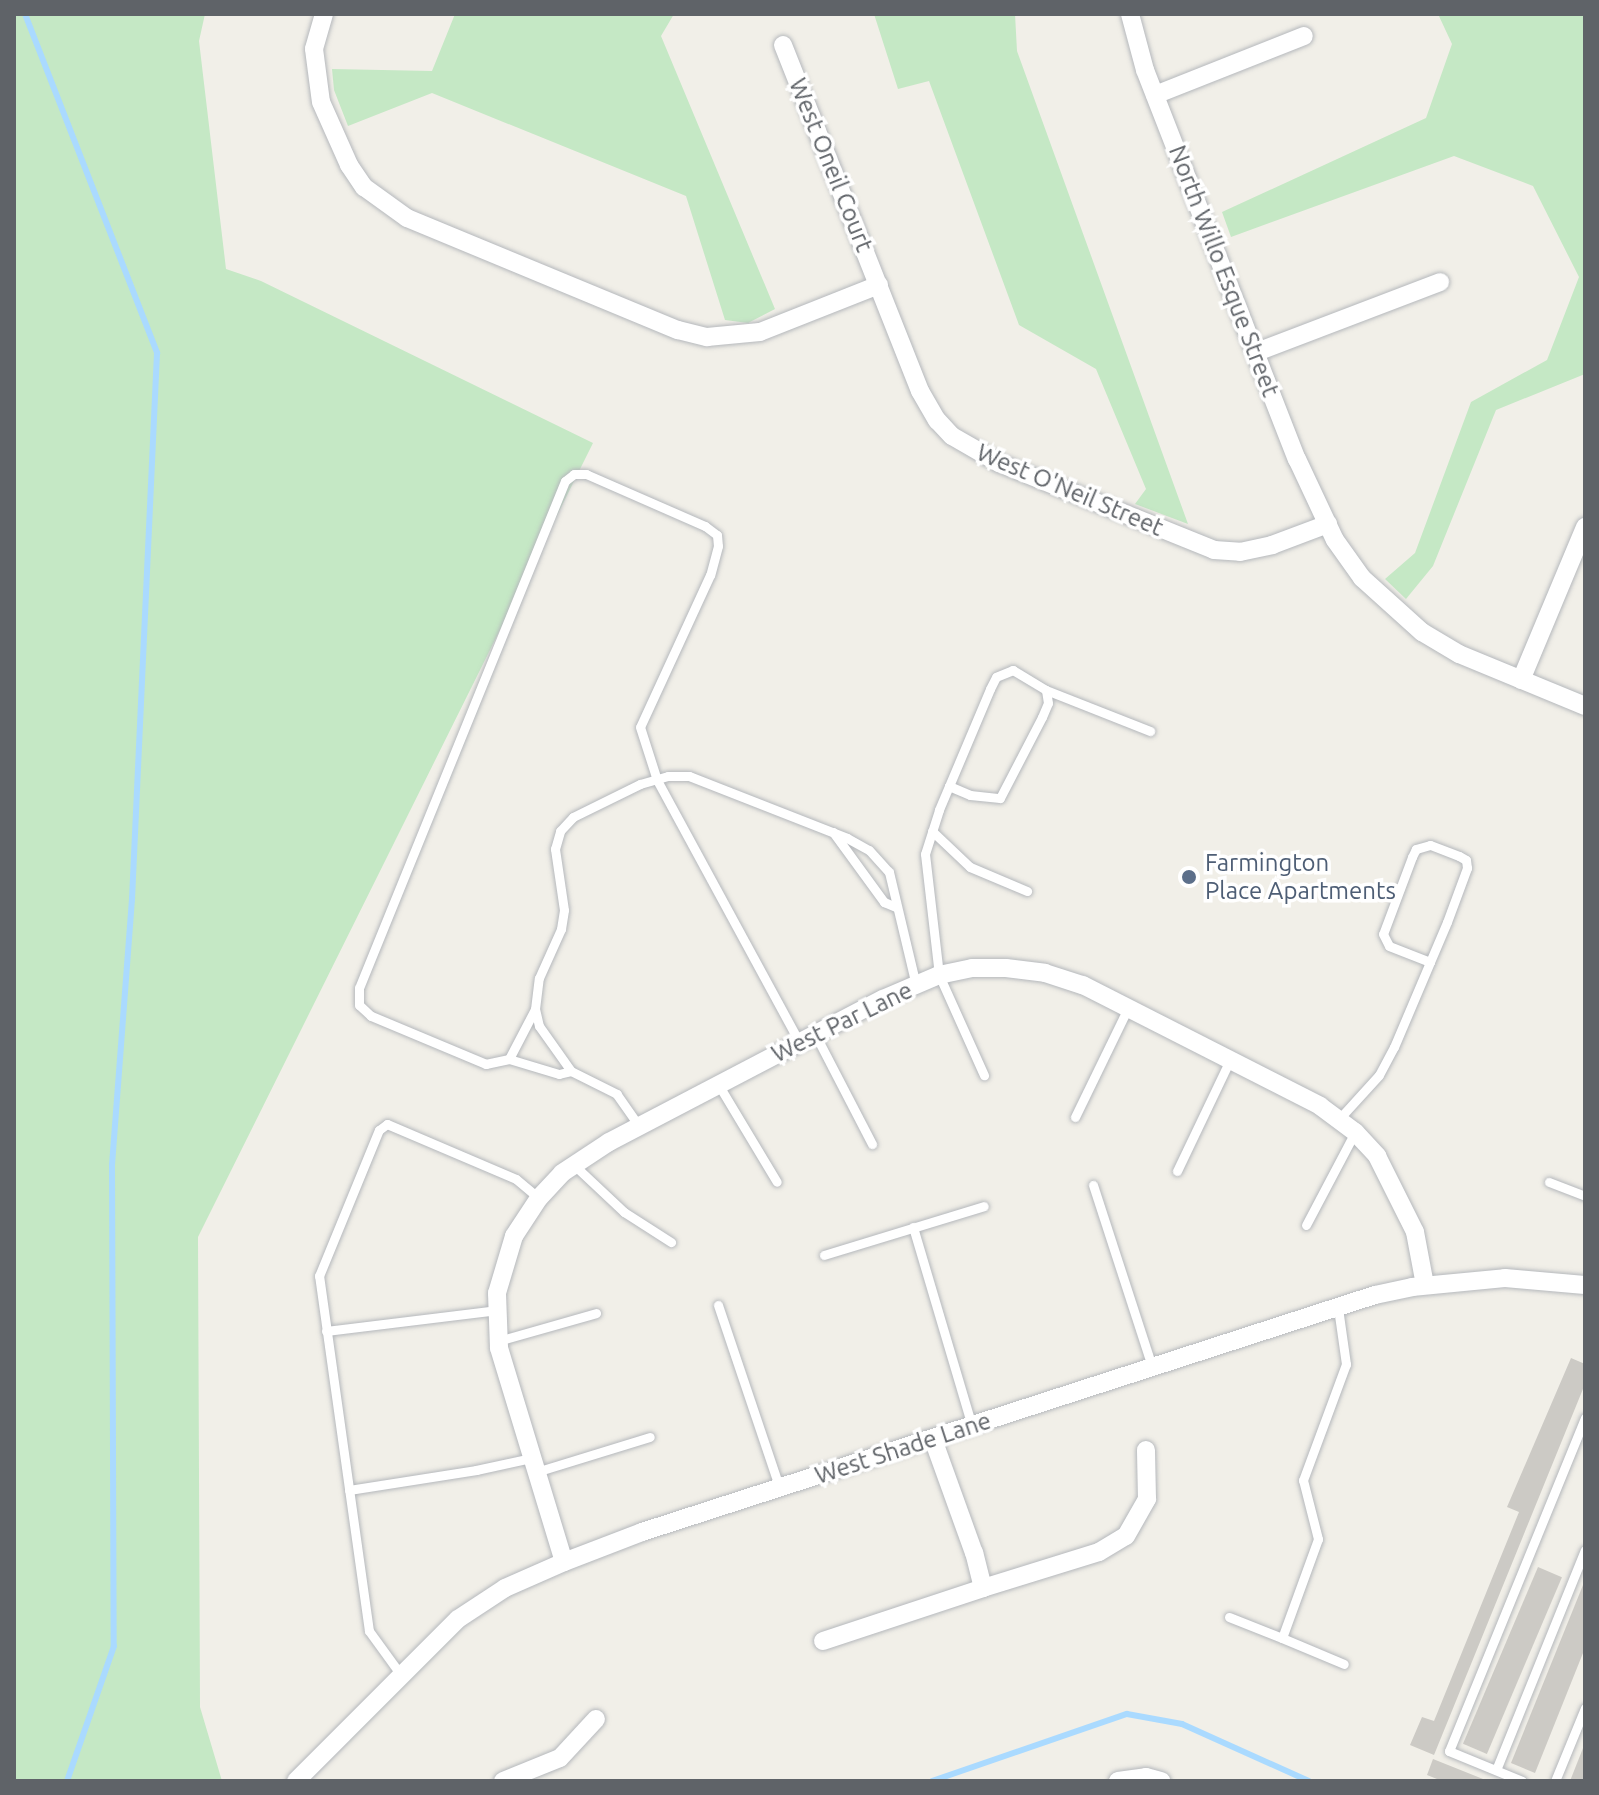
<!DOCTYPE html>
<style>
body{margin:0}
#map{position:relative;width:1599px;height:1795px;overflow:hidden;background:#f1efe8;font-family:Ubuntu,sans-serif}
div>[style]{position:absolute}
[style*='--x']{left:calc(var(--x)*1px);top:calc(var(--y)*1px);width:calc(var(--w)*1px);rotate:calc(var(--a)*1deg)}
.green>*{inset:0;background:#c5e8c5}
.stream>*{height:6px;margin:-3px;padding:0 3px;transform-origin:3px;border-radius:3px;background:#aadaff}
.building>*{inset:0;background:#cccac5;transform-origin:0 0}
.roads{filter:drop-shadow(0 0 2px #b5b8bc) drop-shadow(0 0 2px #b5b8bc)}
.lane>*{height:9px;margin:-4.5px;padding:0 4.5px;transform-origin:4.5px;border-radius:4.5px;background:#fff}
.street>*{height:18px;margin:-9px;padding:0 9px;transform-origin:9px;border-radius:9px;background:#fff}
.dots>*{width:22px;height:22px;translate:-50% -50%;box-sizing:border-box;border:4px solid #fff;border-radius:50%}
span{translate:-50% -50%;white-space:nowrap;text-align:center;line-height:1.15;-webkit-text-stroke:7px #fff;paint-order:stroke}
.street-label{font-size:24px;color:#5f6368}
.service-label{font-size:24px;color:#4e5e75}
.left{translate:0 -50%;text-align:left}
.frame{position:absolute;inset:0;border:16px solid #5f6368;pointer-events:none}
</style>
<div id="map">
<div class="green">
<div style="clip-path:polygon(14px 14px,205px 14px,199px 41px,226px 269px,261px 281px,593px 443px,198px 1237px,200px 1707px,222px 1781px,14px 1781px)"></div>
<div style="clip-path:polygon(455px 14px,674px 14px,661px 36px,775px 309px,748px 323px,725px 320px,686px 196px,432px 93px,348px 126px,334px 90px,332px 69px,432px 71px)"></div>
<div style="clip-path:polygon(874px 14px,1015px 14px,1017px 51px,1188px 524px,1135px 504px,1146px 489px,1096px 369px,1019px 325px,929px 81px,898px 89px)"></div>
<div style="clip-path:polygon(1438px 14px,1585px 14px,1585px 374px,1496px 410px,1433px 566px,1406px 599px,1385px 579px,1415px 553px,1471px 402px,1547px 360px,1579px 277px,1533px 186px,1454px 156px,1231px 237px,1222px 212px,1426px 118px,1452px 44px)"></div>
</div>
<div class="stream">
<div style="--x:25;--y:14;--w:364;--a:68.7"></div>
<div style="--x:157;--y:353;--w:547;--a:92.62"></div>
<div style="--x:132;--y:899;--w:267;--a:94.3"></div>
<div style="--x:112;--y:1165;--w:481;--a:89.8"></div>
<div style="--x:114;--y:1646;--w:143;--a:109.2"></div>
<div style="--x:932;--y:1781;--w:206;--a:-19"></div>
<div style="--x:1127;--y:1714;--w:56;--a:10.3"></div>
<div style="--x:1182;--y:1724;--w:139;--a:24.2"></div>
</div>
<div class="building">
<div style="clip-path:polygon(1571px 1358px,1585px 1364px,1585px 1384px,1434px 1755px,1410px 1745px,1422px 1717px,1434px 1721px,1519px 1512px,1507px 1507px)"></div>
<div style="left:1538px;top:1567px;width:26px;height:192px;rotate:23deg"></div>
<div style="clip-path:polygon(1583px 1585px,1585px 1648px,1535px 1773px,1511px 1763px)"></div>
<div style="clip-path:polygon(1585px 1743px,1585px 1781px,1570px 1781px)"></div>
<div style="clip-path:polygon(1433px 1759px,1488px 1781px,1442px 1781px,1427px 1775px)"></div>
</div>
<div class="roads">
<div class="lane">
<div style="--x:1046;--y:690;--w:112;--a:21.5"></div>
<div style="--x:949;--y:786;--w:23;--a:23"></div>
<div style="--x:970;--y:795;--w:30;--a:6"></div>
<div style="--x:1000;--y:798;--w:91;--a:-62.6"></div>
<div style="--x:1042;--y:717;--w:15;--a:-67"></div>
<div style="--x:1048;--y:703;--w:13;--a:-99"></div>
<div style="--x:1046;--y:690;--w:39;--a:-149"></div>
<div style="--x:1013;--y:670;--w:18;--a:158"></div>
<div style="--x:996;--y:677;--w:13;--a:117"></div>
<div style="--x:990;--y:689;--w:105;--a:112.9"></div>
<div style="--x:949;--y:786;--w:26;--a:113"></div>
<div style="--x:939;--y:810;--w:46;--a:107.7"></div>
<div style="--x:925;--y:854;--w:122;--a:83.4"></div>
<div style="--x:939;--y:975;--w:110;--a:65.8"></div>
<div style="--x:932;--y:831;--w:52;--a:43.5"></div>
<div style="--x:970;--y:867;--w:62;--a:22.8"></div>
<div style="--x:833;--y:832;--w:87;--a:53.9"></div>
<div style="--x:884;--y:902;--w:13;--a:23"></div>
<div style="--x:535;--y:1009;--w:56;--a:117.5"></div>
<div style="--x:509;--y:1059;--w:24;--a:168"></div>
<div style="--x:486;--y:1064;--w:125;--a:-157.3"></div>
<div style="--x:371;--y:1016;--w:16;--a:-137"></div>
<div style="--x:359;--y:1005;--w:17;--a:-90"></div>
<div style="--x:359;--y:988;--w:547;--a:-67.89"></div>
<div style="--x:565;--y:481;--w:11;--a:-38"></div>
<div style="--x:574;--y:474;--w:12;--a:0"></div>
<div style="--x:586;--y:474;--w:130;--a:23.6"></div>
<div style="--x:705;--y:526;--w:15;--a:37"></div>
<div style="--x:717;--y:535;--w:11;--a:85"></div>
<div style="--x:718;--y:546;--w:30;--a:105"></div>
<div style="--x:710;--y:575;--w:167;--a:114.7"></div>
<div style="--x:640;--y:727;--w:56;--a:72.2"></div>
<div style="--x:657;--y:780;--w:298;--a:61.5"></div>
<div style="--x:815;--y:1034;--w:124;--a:62.6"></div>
<div style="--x:509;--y:1059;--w:52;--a:16.7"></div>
<div style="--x:559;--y:1074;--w:12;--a:-14"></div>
<div style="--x:718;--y:1084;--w:114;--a:59"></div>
<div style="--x:1075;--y:1117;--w:121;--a:-64.1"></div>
<div style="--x:1339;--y:1119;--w:59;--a:-47.7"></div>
<div style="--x:1379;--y:1075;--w:32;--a:-62"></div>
<div style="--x:1394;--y:1047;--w:92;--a:-67"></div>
<div style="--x:1430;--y:962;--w:43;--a:-67"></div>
<div style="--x:1447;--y:922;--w:58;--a:-69.7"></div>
<div style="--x:1467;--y:868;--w:8;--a:-97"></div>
<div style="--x:1466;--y:860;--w:8;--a:-150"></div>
<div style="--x:1459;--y:856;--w:31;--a:-159"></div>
<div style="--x:1430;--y:845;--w:15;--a:164"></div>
<div style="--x:1416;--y:849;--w:9;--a:117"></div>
<div style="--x:1412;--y:857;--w:82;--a:110.6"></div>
<div style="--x:1383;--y:934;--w:13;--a:63"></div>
<div style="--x:1389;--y:946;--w:44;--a:21.3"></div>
<div style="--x:639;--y:1126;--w:39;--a:-125"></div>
<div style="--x:617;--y:1094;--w:51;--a:-153.4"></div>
<div style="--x:571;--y:1071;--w:55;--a:-125.4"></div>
<div style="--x:539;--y:1026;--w:17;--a:-103"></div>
<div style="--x:535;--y:1009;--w:31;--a:-83"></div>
<div style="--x:539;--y:978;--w:54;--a:-65.8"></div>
<div style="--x:561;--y:929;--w:19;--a:-81"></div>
<div style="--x:564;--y:910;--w:62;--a:-98.4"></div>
<div style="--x:555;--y:849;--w:19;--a:-74"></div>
<div style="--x:560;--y:831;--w:19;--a:-47"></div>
<div style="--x:573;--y:817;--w:75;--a:-26.2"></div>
<div style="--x:640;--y:784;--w:29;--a:-16"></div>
<div style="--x:668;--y:776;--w:21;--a:0"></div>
<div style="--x:689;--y:776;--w:170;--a:21.4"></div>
<div style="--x:847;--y:838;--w:25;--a:29"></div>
<div style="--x:869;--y:850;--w:30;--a:48"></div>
<div style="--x:889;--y:872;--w:116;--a:76.6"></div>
<div style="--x:574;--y:1165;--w:69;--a:43.2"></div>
<div style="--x:624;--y:1212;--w:56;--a:32.6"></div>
<div style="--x:1177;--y:1171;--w:123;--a:-64.5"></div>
<div style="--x:1549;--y:1182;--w:39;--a:21"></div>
<div style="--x:1093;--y:1185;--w:191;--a:72"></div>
<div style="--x:1306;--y:1225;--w:105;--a:-62.2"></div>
<div style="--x:913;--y:1227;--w:208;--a:73.5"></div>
<div style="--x:824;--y:1255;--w:167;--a:-17"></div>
<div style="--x:718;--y:1305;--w:194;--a:71.4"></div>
<div style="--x:1338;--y:1308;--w:57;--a:81.9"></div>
<div style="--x:1346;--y:1364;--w:124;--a:110.3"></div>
<div style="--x:1303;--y:1480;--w:61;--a:75.7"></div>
<div style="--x:1318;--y:1539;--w:105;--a:110"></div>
<div style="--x:1282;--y:1638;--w:67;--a:22.8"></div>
<div style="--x:326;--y:1331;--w:171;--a:-7"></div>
<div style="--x:498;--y:1341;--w:102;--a:-15.9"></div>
<div style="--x:536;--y:1472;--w:119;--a:-17.1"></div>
<div style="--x:349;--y:1490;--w:129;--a:-8.9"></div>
<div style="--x:476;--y:1470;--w:56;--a:-12.3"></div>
<div style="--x:1229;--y:1617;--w:57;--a:21.6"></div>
<div style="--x:401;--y:1675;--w:54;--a:-126"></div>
<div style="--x:369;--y:1631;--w:359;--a:-98"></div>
<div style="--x:319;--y:1276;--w:158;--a:-67.7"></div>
<div style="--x:379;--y:1130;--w:10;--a:-37"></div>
<div style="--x:387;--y:1124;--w:140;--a:23.1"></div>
<div style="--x:516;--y:1179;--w:30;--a:40"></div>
<div style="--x:1496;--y:1770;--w:237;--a:-68"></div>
<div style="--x:1522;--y:1781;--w:79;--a:-157.7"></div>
<div style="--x:1449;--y:1751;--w:360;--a:-67.8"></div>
<div style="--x:1555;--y:1781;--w:79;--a:-67.7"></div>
</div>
<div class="street">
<div style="--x:324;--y:14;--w:36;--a:106"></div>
<div style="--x:314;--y:49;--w:53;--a:82.5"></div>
<div style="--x:321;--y:102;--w:69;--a:66"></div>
<div style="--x:349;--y:165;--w:27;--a:56"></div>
<div style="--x:364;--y:187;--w:53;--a:35.8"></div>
<div style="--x:407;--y:218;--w:293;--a:22.5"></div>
<div style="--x:678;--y:330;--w:30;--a:14"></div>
<div style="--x:707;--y:337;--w:53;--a:-5.4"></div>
<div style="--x:760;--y:332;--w:128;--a:-21.6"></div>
<div style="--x:1130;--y:14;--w:58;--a:75"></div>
<div style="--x:1145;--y:70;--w:418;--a:68.7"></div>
<div style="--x:1297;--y:459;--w:89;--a:64.9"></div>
<div style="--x:1335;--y:540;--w:47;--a:54.6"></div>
<div style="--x:1362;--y:578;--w:81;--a:42"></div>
<div style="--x:1422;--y:632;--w:43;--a:30.7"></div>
<div style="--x:1459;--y:654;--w:136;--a:22.4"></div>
<div style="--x:783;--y:45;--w:372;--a:68.4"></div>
<div style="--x:920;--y:391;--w:34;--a:60"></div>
<div style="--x:937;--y:420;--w:22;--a:47"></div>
<div style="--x:952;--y:436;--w:54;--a:29.9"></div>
<div style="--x:999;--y:463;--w:232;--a:22"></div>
<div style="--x:1214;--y:550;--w:26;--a:4"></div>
<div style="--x:1240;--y:552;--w:33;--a:-12"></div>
<div style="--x:1272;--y:545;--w:60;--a:-20.6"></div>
<div style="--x:1155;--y:95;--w:160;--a:-21.6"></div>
<div style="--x:1257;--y:352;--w:196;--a:-20.9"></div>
<div style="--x:1521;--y:680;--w:166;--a:-67.3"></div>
<div style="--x:564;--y:1562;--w:224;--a:-106.9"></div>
<div style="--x:499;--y:1348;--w:55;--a:-92.1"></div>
<div style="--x:497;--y:1293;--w:59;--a:-73.4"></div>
<div style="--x:514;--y:1236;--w:45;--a:-56.7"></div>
<div style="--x:539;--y:1198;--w:34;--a:-47"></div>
<div style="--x:562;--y:1173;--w:56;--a:-33.4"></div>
<div style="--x:609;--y:1142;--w:309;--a:-27.6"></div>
<div style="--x:883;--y:999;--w:61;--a:-23.2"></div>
<div style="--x:939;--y:975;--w:34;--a:-12"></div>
<div style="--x:972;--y:968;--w:34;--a:0"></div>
<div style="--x:1006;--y:968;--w:39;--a:7"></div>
<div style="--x:1045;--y:973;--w:40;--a:18"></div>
<div style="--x:1083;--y:985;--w:266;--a:27"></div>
<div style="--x:1320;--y:1106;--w:44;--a:36.6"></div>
<div style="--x:1355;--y:1132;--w:33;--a:47"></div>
<div style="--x:1377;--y:1156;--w:85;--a:63.4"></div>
<div style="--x:1415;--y:1232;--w:54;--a:79.3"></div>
<div style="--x:983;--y:1588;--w:121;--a:-17.2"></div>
<div style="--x:1099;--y:1552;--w:31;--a:-31"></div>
<div style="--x:1126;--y:1536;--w:43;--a:-60.4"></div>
<div style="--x:1147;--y:1499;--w:49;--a:-91.2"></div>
<div style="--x:823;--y:1641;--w:169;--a:-18.3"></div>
<div style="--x:983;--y:1588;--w:36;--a:-104"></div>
<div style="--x:974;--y:1553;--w:121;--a:-109.8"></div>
<div style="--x:296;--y:1781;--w:229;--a:-45"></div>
<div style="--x:458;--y:1619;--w:56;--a:-33.4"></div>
<div style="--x:505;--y:1588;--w:64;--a:-23.8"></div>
<div style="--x:564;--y:1562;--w:84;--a:-21"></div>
<div style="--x:642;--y:1532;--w:770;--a:-17.92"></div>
<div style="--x:1375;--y:1295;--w:38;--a:-12"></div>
<div style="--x:1412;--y:1287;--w:93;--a:-5.5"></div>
<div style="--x:1505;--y:1278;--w:80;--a:5"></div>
<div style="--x:503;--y:1781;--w:61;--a:-22"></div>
<div style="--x:560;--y:1758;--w:53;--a:-47.3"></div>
<div style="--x:1118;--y:1781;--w:28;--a:-8"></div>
<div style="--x:1146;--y:1777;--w:16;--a:15"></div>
</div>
</div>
<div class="dots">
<div style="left:1189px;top:877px;background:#5c6f8a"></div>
</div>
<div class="street-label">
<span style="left:831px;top:165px;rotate:68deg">West Oneil Court</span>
<span style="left:1224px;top:271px;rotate:69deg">North Willo Esque Street</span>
<span style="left:1070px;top:490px;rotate:23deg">West O'Neil Street</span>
<span style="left:842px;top:1022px;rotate:-26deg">West Par Lane</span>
<span style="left:903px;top:1448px;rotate:-18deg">West Shade Lane</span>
</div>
<div class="service-label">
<span class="left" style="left:1205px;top:877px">Farmington<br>Place Apartments</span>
</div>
<div class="frame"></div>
</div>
